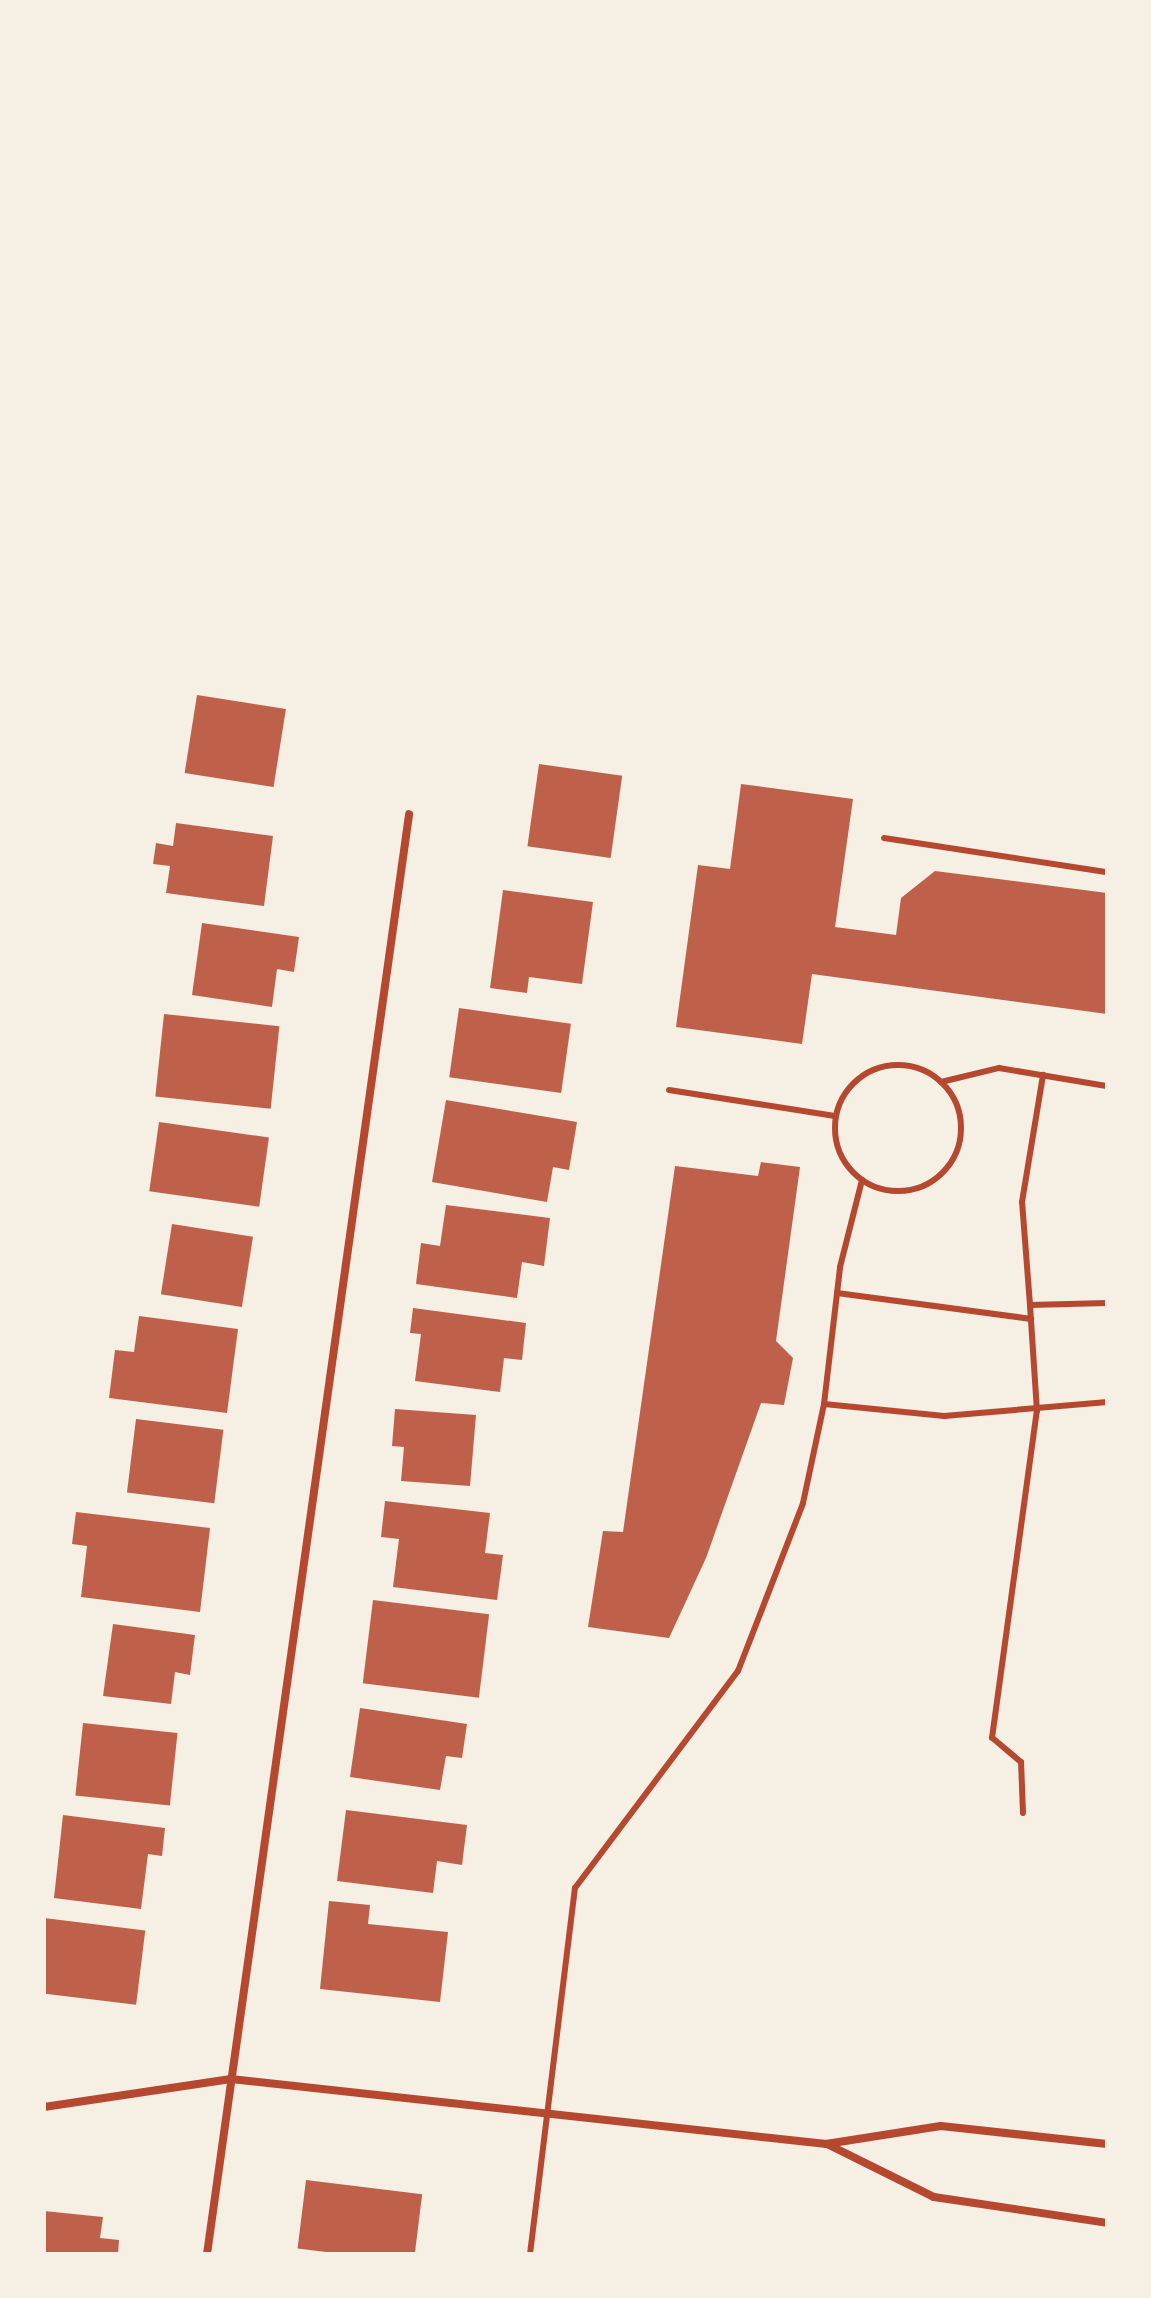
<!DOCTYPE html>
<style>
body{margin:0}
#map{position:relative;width:1151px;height:2298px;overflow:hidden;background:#f6efe4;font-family:Commissioner,sans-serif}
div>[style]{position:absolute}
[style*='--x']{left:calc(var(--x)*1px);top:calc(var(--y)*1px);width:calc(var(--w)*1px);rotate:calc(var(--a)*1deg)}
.building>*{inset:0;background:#bf614a;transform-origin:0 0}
.service>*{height:6px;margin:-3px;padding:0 3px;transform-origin:3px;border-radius:3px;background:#b5482f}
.service>.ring{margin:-3px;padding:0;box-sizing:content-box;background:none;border:6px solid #b5482f;border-radius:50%}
.minor>*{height:8px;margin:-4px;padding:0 4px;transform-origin:4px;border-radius:4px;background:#b5482f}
span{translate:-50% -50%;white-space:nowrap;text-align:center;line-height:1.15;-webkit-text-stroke:8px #f6efe4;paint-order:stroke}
.frame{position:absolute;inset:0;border:46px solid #f6efe4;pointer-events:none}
</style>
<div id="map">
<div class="building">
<div style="left:197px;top:695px;width:90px;height:79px;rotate:9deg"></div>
<div style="left:539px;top:764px;width:84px;height:83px;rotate:8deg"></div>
<div style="clip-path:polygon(741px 784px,853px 799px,835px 927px,896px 935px,901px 898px,935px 871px,1107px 893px,1107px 1014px,812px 974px,802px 1044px,676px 1027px,698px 865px,730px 869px)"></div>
<div style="clip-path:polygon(176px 823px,273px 836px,264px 906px,166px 893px,170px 866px,153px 864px,156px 843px,173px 846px)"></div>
<div style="clip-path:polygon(503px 890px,593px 902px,582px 984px,529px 977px,527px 993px,490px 988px)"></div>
<div style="clip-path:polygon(202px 923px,299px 937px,294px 972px,277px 969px,272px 1007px,192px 995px)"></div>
<div style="left:459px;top:1008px;width:113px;height:70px;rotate:8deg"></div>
<div style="left:164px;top:1014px;width:116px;height:83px;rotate:6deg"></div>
<div style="clip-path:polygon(446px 1100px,577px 1122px,569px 1170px,553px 1167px,547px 1202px,432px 1182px)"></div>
<div style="left:159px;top:1122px;width:111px;height:70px;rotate:8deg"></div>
<div style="clip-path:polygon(761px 1162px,800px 1167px,776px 1341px,793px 1358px,784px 1405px,761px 1403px,706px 1558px,669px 1638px,588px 1627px,603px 1531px,623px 1532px,675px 1166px,758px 1176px)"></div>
<div style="clip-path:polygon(446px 1205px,550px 1218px,544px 1266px,522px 1262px,517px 1298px,416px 1284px,421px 1243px,440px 1246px)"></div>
<div style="left:172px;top:1224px;width:82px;height:71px;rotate:9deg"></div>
<div style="clip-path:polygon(413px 1308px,526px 1323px,522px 1360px,504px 1358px,500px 1392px,415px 1381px,421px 1334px,410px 1333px)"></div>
<div style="clip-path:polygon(139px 1316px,238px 1329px,227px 1413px,109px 1398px,115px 1350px,134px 1352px)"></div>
<div style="clip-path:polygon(395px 1409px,476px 1415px,470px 1486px,401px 1481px,404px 1447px,392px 1446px)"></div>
<div style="left:136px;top:1419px;width:88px;height:74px;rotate:7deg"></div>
<div style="clip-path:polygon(385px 1501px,490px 1513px,485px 1553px,503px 1555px,497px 1600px,393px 1587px,399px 1539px,381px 1537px)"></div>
<div style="clip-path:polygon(76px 1512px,210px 1528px,200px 1612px,81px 1597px,87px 1546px,72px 1544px)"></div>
<div style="left:373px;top:1600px;width:117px;height:84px;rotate:7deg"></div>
<div style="clip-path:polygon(113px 1624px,195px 1635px,190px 1675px,175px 1672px,171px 1704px,103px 1696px)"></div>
<div style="clip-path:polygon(360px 1708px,467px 1724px,462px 1758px,446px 1756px,440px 1790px,350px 1777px)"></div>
<div style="left:83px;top:1723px;width:95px;height:73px;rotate:6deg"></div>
<div style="clip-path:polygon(346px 1810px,467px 1825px,462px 1865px,437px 1861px,433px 1893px,337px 1881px)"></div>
<div style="clip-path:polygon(63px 1815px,165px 1828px,162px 1856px,148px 1854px,141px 1909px,54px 1898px)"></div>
<div style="clip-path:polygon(329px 1901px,370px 1905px,368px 1924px,448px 1932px,440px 2002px,320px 1989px)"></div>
<div style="left:44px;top:1918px;width:102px;height:75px;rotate:7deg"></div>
<div style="left:306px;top:2180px;width:117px;height:69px;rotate:7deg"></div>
<div style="clip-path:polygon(44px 2211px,103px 2217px,100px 2238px,119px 2240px,118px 2254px,44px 2254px)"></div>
</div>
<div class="service">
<div style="--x:884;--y:838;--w:226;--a:8.7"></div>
<div class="ring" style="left:835px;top:1065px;width:120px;height:120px"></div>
<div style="--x:941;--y:1082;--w:60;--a:-13.6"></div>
<div style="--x:999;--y:1068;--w:109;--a:9.5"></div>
<div style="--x:669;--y:1090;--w:168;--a:8.9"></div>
<div style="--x:837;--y:1293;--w:196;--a:7.6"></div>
<div style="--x:1030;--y:1305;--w:103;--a:-94.4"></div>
<div style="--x:1022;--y:1202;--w:129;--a:-80.6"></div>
<div style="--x:824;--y:1404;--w:138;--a:-83.3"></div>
<div style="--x:840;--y:1267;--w:90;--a:-75.8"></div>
<div style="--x:1023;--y:1813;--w:51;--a:-92.2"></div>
<div style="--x:1021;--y:1762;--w:38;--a:-140"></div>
<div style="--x:992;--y:1738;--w:330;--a:-82.2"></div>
<div style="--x:1037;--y:1411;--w:106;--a:-93.8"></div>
<div style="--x:1030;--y:1305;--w:77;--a:-1.5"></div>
<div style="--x:530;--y:2254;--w:369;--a:-83"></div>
<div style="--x:575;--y:1888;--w:271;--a:-53.1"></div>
<div style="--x:738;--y:1671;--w:180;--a:-68.8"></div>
<div style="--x:803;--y:1503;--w:101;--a:-78"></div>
<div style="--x:824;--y:1404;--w:121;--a:5.7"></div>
<div style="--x:944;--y:1416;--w:164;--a:-4.9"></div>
</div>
<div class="minor">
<div style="--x:44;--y:2107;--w:189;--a:-8.5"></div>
<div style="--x:231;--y:2079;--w:599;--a:6.23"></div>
<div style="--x:826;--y:2144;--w:116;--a:-8.9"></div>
<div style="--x:941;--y:2126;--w:167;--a:6.2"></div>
<div style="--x:827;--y:2144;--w:119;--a:26.4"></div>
<div style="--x:934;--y:2197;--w:175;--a:8.5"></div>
<div style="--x:207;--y:2254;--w:1454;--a:-82.01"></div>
</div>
<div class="frame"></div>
</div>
